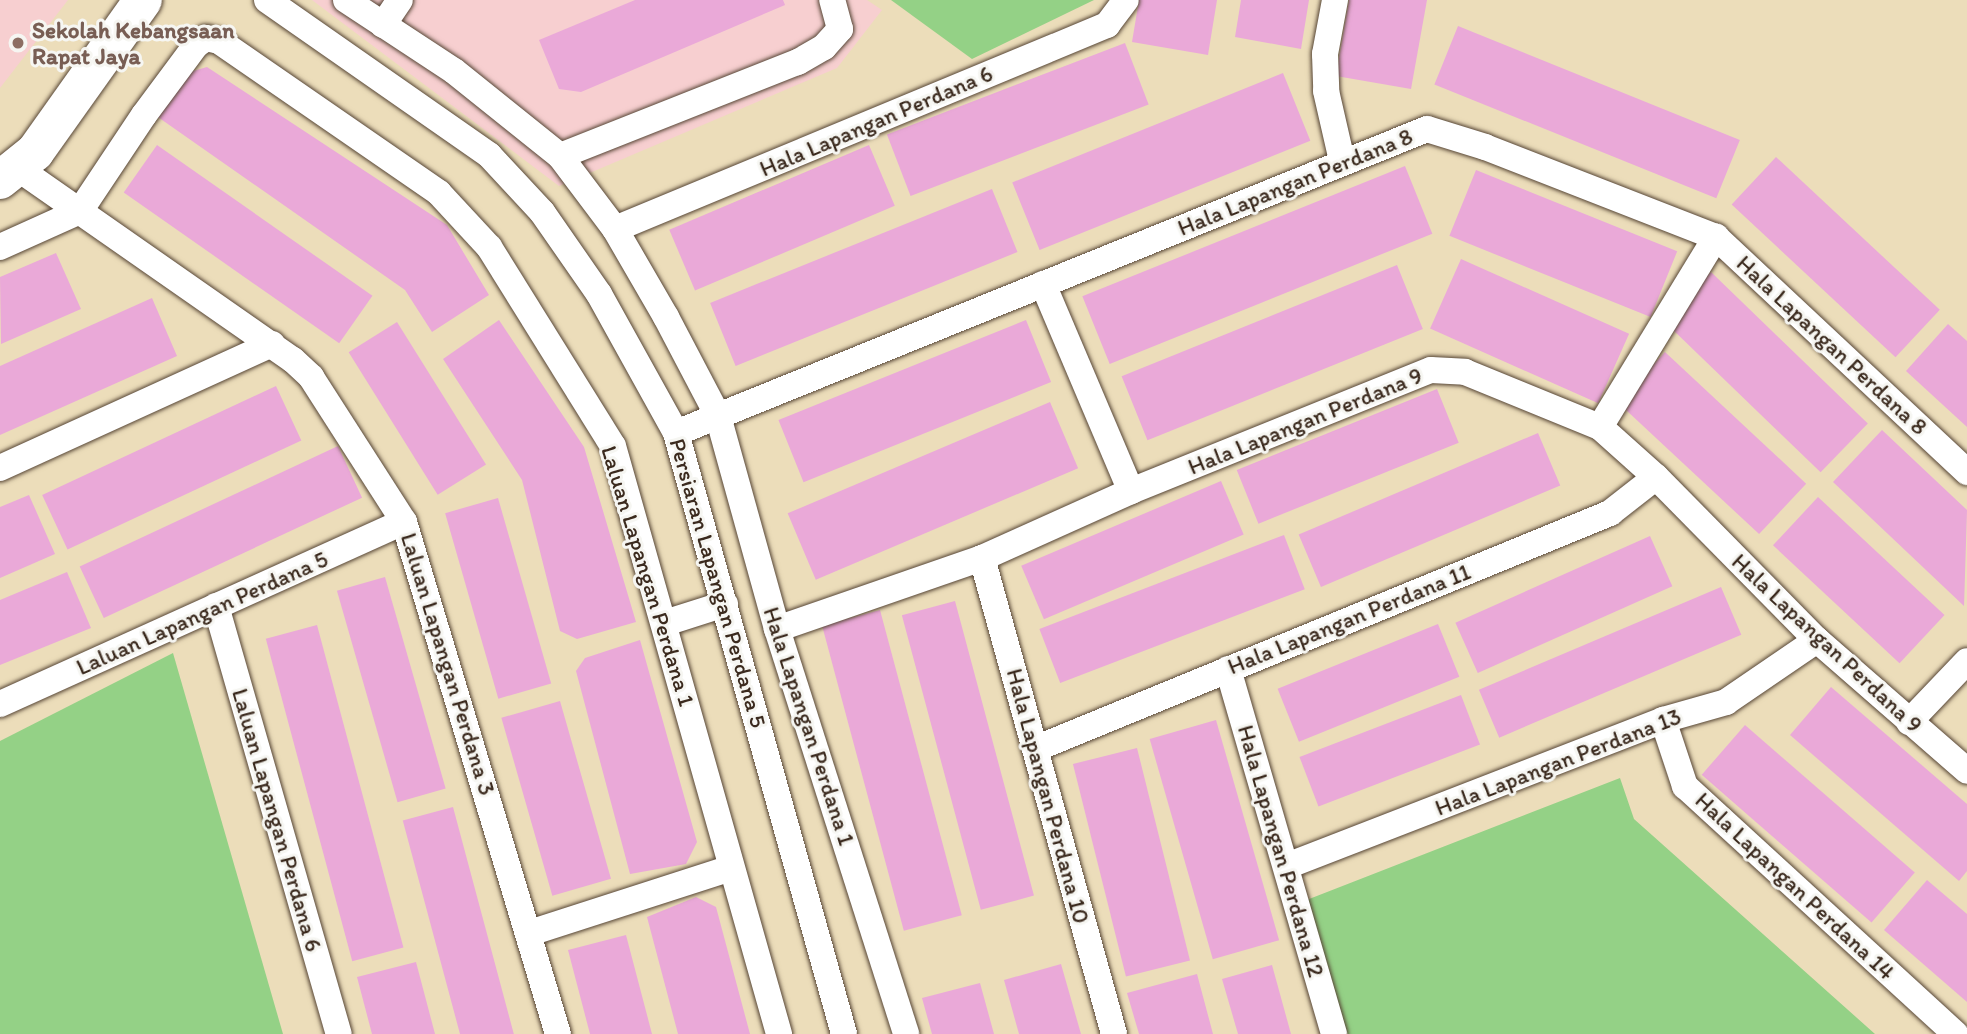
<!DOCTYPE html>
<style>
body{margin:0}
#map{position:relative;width:1967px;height:1034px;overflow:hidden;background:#ecddba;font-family:Itim,sans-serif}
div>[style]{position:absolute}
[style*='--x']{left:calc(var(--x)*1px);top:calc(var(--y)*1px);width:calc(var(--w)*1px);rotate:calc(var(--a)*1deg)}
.built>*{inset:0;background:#f7cfd0}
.green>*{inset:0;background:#94d186}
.building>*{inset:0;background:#eaa9d8;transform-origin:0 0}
.roads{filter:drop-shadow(0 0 2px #564535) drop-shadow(0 0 2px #564535)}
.street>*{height:26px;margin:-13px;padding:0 13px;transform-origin:13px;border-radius:13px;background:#fff}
.secondary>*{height:38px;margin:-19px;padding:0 19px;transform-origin:19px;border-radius:19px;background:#fff}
.dots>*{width:19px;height:19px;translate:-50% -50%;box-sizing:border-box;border:4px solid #f6f6f2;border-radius:50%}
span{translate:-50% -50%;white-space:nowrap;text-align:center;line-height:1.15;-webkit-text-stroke:6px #f6f6f2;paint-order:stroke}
.education-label{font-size:23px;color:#785e54;font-weight:700}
.left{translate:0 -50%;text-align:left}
.street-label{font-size:23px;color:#3b2a1e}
</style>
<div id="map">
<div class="built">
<div style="clip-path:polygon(0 0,68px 0,0 88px)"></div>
<div style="clip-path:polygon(312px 0,867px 0,882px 10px,837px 68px,559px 186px)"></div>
</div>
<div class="green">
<div style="clip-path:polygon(891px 0,1094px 0,972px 59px)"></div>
<div style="clip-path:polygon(173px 653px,283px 1034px,0 1034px,0 741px)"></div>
<div style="clip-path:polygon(1620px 778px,1634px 819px,1875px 1034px,1344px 1034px,1304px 901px)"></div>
</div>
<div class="building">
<div style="clip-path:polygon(635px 0,783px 0,785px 5px,581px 92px,559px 89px,539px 40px)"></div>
<div style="clip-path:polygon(1139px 0,1217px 0,1208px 55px,1132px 42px)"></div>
<div style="clip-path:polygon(1241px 0,1309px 0,1301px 49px,1235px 37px)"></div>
<div style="clip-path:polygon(1349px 0,1427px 0,1411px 89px,1336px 76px)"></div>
<div style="left:1458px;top:26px;width:304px;height:63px;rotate:22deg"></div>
<div style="left:1125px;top:43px;width:66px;height:255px;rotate:69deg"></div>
<div style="clip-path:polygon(207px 67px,447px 225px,489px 295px,432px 332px,405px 290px,155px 115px,176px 76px)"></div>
<div style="left:1283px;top:73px;width:73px;height:292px;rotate:68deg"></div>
<div style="left:157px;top:145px;width:263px;height:58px;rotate:35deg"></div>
<div style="left:869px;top:145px;width:66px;height:217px;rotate:67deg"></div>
<div style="left:1776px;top:157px;width:224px;height:65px;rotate:43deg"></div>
<div style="left:1405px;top:166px;width:73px;height:348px;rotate:68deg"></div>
<div style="left:1476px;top:170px;width:217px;height:71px;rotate:22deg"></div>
<div style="left:992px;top:189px;width:68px;height:304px;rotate:68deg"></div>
<div style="clip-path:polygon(56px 253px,81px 309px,1px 344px,0 277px)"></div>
<div style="left:1461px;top:259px;width:184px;height:76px;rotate:24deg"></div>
<div style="left:1397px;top:265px;width:69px;height:297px;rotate:68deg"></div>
<div style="left:1711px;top:272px;width:218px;height:68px;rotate:44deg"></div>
<div style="clip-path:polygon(152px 298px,177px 356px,0 435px,0 366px)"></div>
<div style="clip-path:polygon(499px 320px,584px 447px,636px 622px,577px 639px,560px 631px,522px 480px,443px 359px)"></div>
<div style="left:1026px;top:320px;width:67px;height:267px;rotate:68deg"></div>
<div style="left:397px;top:322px;width:168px;height:57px;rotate:58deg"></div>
<div style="clip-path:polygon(1948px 324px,1967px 341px,1967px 427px,1906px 371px)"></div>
<div style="left:1665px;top:352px;width:193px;height:69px;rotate:43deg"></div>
<div style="left:276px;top:386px;width:60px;height:258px;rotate:65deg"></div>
<div style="left:1437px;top:389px;width:58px;height:216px;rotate:68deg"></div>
<div style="left:1050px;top:402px;width:72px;height:285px;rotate:67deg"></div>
<div style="clip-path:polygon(1882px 430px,1967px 510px,1964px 606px,1833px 482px)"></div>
<div style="left:1538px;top:433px;width:57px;height:260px;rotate:67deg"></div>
<div style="left:338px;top:446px;width:57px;height:285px;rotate:65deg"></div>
<div style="left:1221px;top:481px;width:58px;height:217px;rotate:67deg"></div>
<div style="clip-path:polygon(29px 495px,55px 554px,0 578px,0 507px)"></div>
<div style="left:1818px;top:497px;width:173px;height:66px;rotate:43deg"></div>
<div style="left:498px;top:498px;width:193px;height:55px;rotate:74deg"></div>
<div style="left:1284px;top:535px;width:58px;height:262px;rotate:69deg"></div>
<div style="left:1650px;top:536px;width:55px;height:213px;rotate:66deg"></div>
<div style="clip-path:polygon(67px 572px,91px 628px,0 665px,0 600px)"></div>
<div style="left:385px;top:577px;width:220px;height:50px;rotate:74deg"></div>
<div style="left:1721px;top:587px;width:52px;height:263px;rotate:67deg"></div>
<div style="left:955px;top:601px;width:305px;height:55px;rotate:75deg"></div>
<div style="left:880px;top:610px;width:316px;height:60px;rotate:75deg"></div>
<div style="left:1438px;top:624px;width:57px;height:173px;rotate:68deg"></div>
<div style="left:317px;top:625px;width:334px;height:53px;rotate:75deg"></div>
<div style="clip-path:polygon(640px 640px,697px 842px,686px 864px,630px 874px,576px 671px,585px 658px)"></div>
<div style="clip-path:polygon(1831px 687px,1967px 804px,1967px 871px,1959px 881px,1790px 735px)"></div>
<div style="left:1461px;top:695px;width:53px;height:173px;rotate:69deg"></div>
<div style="left:560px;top:701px;width:185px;height:61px;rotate:74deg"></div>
<div style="left:1216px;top:720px;width:229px;height:69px;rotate:74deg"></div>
<div style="left:1745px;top:725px;width:225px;height:66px;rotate:41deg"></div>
<div style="left:1137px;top:748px;width:219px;height:66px;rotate:76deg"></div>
<div style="left:453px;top:807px;width:235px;height:52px;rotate:75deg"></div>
<div style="clip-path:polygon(1927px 880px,1967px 914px,1967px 1002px,1884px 930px)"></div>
<div style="clip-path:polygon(696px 897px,716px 907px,750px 1034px,678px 1034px,647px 917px)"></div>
<div style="clip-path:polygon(626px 935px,652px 1034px,590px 1034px,568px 950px)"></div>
<div style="clip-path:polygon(416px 962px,435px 1034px,372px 1034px,357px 977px)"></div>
<div style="clip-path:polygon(1061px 964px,1081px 1034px,1019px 1034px,1004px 980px)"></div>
<div style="clip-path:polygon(1272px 965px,1291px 1034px,1238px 1034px,1222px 979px)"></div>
<div style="clip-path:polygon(1197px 974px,1213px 1034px,1139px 1034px,1127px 993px)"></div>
<div style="clip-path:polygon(980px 983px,994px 1034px,932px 1034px,922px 998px)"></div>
</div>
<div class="roads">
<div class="street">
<div style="--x:267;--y:0;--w:271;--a:34.9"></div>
<div style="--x:489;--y:155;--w:78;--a:47.1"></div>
<div style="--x:542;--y:212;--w:100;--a:55.2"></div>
<div style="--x:599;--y:294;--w:159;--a:61"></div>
<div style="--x:676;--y:433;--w:624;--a:74.38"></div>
<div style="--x:346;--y:0;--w:129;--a:33.3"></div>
<div style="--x:454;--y:71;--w:136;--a:38.7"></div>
<div style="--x:560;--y:156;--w:91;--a:53"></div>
<div style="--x:615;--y:229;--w:102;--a:59.9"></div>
<div style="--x:666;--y:317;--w:112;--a:62.3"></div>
<div style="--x:718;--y:416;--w:221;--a:74.5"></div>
<div style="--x:777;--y:629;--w:425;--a:72.3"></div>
<div style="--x:1335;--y:0;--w:55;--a:100.5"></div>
<div style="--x:1325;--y:54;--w:37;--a:88"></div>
<div style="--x:1326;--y:91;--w:72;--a:77.1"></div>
<div style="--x:383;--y:25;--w:30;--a:-56"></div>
<div style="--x:560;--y:156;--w:256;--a:-21.6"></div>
<div style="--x:798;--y:62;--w:30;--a:-30"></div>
<div style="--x:824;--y:47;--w:24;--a:-48"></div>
<div style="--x:840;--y:29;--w:30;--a:-105"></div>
<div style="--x:19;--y:169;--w:334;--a:34.9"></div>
<div style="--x:293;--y:360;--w:25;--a:43"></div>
<div style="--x:311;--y:377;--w:172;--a:57.3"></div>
<div style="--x:404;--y:522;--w:535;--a:73.26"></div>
<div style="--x:615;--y:229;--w:533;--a:-22.52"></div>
<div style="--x:1107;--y:25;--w:31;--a:-53"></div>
<div style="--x:0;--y:247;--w:88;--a:-24.2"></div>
<div style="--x:80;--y:211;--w:115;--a:-56.3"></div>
<div style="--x:144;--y:115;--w:87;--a:-53.4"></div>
<div style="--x:196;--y:45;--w:12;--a:-35"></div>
<div style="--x:206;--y:38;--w:13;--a:13"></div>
<div style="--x:219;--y:41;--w:267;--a:34.6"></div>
<div style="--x:439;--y:193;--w:74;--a:47.2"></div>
<div style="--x:489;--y:247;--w:234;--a:58.1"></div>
<div style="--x:613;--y:446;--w:611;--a:74.23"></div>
<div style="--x:1043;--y:284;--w:225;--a:67"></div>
<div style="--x:1600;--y:427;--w:223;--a:-58.6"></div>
<div style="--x:676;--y:433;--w:810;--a:-22.04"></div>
<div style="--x:1427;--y:129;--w:61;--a:17.2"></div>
<div style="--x:1485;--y:147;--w:248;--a:21.3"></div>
<div style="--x:1716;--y:237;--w:344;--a:43.1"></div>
<div style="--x:0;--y:468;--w:299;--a:-24.5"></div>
<div style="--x:982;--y:558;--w:494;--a:74.5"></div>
<div style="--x:216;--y:606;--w:445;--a:74"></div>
<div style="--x:665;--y:623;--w:63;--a:-17.6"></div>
<div style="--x:777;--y:629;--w:217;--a:-19.1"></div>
<div style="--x:982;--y:558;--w:163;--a:-24.2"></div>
<div style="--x:1131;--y:491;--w:323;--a:-22"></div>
<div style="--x:1431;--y:370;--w:34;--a:3"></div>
<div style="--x:1465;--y:372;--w:146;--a:22.2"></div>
<div style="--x:1600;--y:427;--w:75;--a:41.8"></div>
<div style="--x:1656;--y:477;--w:229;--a:45.4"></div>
<div style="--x:1817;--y:640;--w:199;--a:41.1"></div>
<div style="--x:1228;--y:669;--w:380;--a:73.8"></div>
<div style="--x:0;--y:704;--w:443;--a:-24.3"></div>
<div style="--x:1663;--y:720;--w:70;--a:71.6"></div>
<div style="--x:1685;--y:786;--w:367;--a:42.5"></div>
<div style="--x:1909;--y:722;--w:84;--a:-46.4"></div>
<div style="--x:1035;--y:749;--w:622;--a:-22.31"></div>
<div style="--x:1610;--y:513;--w:58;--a:-38"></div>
<div style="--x:1287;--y:866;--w:403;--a:-21.2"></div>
<div style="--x:1663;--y:720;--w:66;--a:-15.9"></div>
<div style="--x:1726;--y:702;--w:110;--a:-34.3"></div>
<div style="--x:530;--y:933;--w:211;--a:-17.9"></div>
</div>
<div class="secondary">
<div style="--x:0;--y:180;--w:45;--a:-38.7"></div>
<div style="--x:35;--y:152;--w:186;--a:-54.6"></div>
</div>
</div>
<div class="dots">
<div style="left:18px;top:43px;background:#8d6e63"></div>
</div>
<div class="education-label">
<span class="left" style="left:32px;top:43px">Sekolah Kebangsaan<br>Rapat Jaya</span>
</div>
<div class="street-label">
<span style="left:876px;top:121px;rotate:-23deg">Hala Lapangan Perdana 6</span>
<span style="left:1295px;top:182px;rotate:-22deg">Hala Lapangan Perdana 8</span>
<span style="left:1832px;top:345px;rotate:43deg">Hala Lapangan Perdana 8</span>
<span style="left:1305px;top:421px;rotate:-22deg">Hala Lapangan Perdana 9</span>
<span style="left:648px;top:576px;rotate:73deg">Laluan Lapangan Perdana 1</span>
<span style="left:718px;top:583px;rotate:74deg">Persiaran Lapangan Perdana 5</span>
<span style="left:202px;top:613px;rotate:-24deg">Laluan Lapangan Perdana 5</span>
<span style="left:1349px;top:619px;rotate:-22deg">Hala Lapangan Perdana 11</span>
<span style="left:1827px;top:643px;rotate:43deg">Hala Lapangan Perdana 9</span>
<span style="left:448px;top:664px;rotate:73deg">Laluan Lapangan Perdana 3</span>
<span style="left:809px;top:726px;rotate:72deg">Hala Lapangan Perdana 1</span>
<span style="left:1558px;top:762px;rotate:-21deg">Hala Lapangan Perdana 13</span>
<span style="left:1048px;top:796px;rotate:75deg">Hala Lapangan Perdana 10</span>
<span style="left:277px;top:820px;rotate:74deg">Laluan Lapangan Perdana 6</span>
<span style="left:1281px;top:851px;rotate:74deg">Hala Lapangan Perdana 12</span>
<span style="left:1795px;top:886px;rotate:43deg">Hala Lapangan Perdana 14</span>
</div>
</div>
